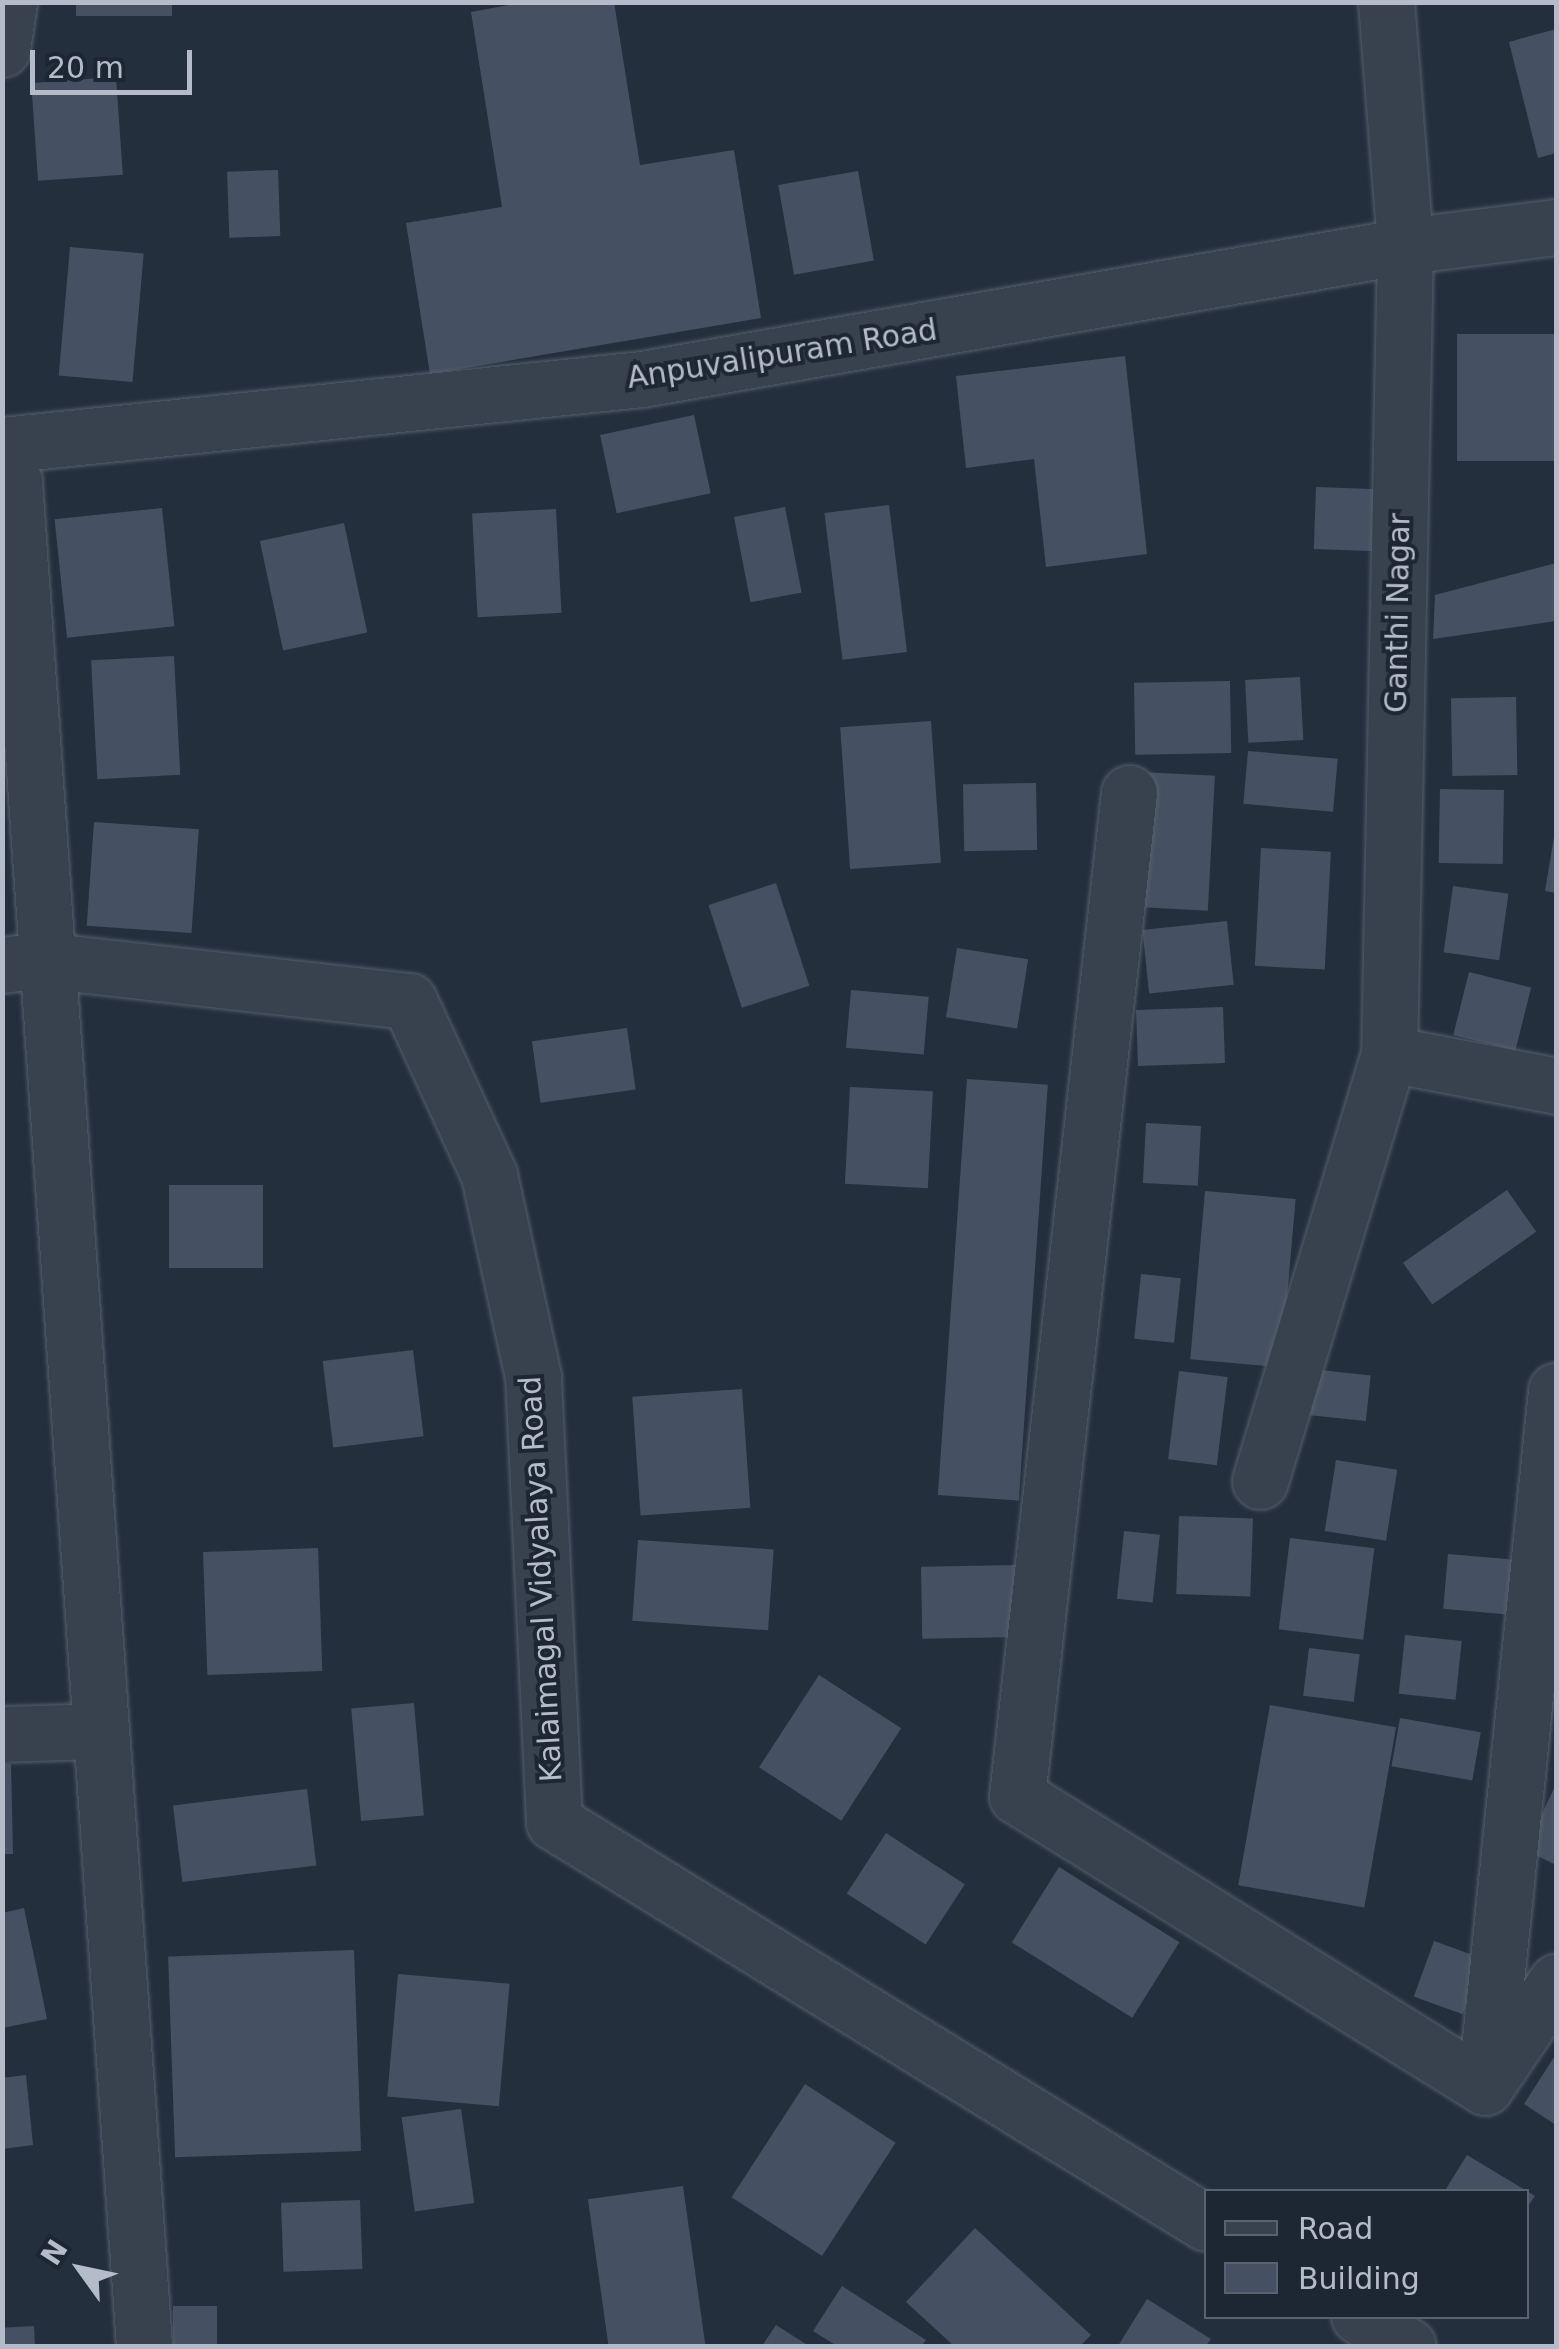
<!DOCTYPE html>
<style>
body{margin:0}
#map{position:relative;width:1559px;height:2349px;overflow:hidden;background:#242f3e;font-family:"DejaVu Sans",sans-serif}
div>[style]{position:absolute}
[style*='--x']{left:calc(var(--x)*1px);top:calc(var(--y)*1px);width:calc(var(--w)*1px);rotate:calc(var(--a)*1deg)}
.building>*{inset:0;background:#455162;transform-origin:0 0}
.roads{filter:drop-shadow(0 0 2px #565f6c) drop-shadow(0 0 2px #565f6c)}
.street>*{height:55px;margin:-27.5px;padding:0 27.5px;transform-origin:27.5px;border-radius:27.5px;background:#38414e}
span{translate:-50% -50%;white-space:nowrap;text-align:center;line-height:1.15;-webkit-text-stroke:8px #1d2633;paint-order:stroke}
.street-label{font-size:30px;color:#b4bcc9}
.frame{position:absolute;inset:0;border:5px solid #b4bcc9;pointer-events:none}
.legend{position:absolute;left:1204px;top:2189px;width:325px;height:130px;box-sizing:border-box;background:#1d2633;border:2px solid #59626f;margin:0;padding:12px 18px;list-style:none;font-size:30px;color:#b4bcc9}
.legend li{display:flex;align-items:center;gap:20px;height:50px}
.legend b{width:50px;border:2px solid #59626f}
.north{position:absolute;left:30px;top:2219px;width:100px;height:100px;-webkit-text-stroke:8px #1d2633;paint-order:stroke;rotate:303deg;font-size:28px;font-weight:700;line-height:40px;text-align:center;color:#b4bcc9}
.north::after{content:'';display:block;margin:auto;width:35px;height:45px;background:#b4bcc9;clip-path:polygon(50% 0,100% 100%,50% 72%,0 100%)}
.scale{position:absolute;left:30px;top:50px;width:162px;height:45px;box-sizing:border-box;border:5px solid #b4bcc9;border-top:0;padding-left:12px;font-size:30px;line-height:35px;white-space:nowrap;color:#b4bcc9;-webkit-text-stroke:8px #1d2633;paint-order:stroke}
</style>
<div id="map">
<div class="building">
<div style="left:76px;top:2px;width:96px;height:14px"></div>
<div style="clip-path:polygon(525px 2px,614px 2px,640px 165px,734px 150px,761px 318px,430px 374px,406px 223px,502px 207px,471px 12px)"></div>
<div style="clip-path:polygon(1556px 29px,1556px 153px,1538px 158px,1509px 42px)"></div>
<div style="left:116px;top:77px;width:98px;height:85px;rotate:86deg"></div>
<div style="left:278px;top:170px;width:66px;height:51px;rotate:88deg"></div>
<div style="left:858px;top:171px;width:91px;height:81px;rotate:80deg"></div>
<div style="left:70px;top:247px;width:74px;height:129px;rotate:5deg"></div>
<div style="left:1457px;top:334px;width:99px;height:127px"></div>
<div style="clip-path:polygon(1125px 356px,1147px 554px,1046px 567px,1034px 459px,966px 468px,956px 376px)"></div>
<div style="left:694px;top:415px;width:80px;height:96px;rotate:78deg"></div>
<div style="left:1316px;top:487px;width:62px;height:62px;rotate:2deg"></div>
<div style="left:889px;top:505px;width:148px;height:65px;rotate:83deg"></div>
<div style="left:785px;top:507px;width:87px;height:52px;rotate:79deg"></div>
<div style="left:162px;top:508px;width:119px;height:108px;rotate:84deg"></div>
<div style="left:556px;top:509px;width:104px;height:84px;rotate:87deg"></div>
<div style="left:344px;top:523px;width:112px;height:86px;rotate:78deg"></div>
<div style="clip-path:polygon(1556px 563px,1556px 621px,1433px 639px,1435px 595px)"></div>
<div style="left:174px;top:656px;width:119px;height:83px;rotate:87deg"></div>
<div style="left:1300px;top:677px;width:63px;height:55px;rotate:87deg"></div>
<div style="left:1230px;top:681px;width:72px;height:96px;rotate:89deg"></div>
<div style="left:1516px;top:697px;width:78px;height:65px;rotate:89deg"></div>
<div style="left:931px;top:721px;width:142px;height:91px;rotate:86deg"></div>
<div style="left:1248px;top:751px;width:90px;height:53px;rotate:5deg"></div>
<div style="left:1141px;top:772px;width:74px;height:135px;rotate:3deg"></div>
<div style="left:1036px;top:783px;width:67px;height:73px;rotate:89deg"></div>
<div style="left:1440px;top:789px;width:64px;height:74px;rotate:1deg"></div>
<div style="left:94px;top:822px;width:105px;height:104px;rotate:4deg"></div>
<div style="clip-path:polygon(1554px 837px,1556px 837px,1556px 893px,1545px 891px)"></div>
<div style="left:1261px;top:848px;width:70px;height:118px;rotate:3deg"></div>
<div style="left:776px;top:883px;width:108px;height:71px;rotate:72deg"></div>
<div style="left:1453px;top:886px;width:56px;height:67px;rotate:8deg"></div>
<div style="left:1227px;top:921px;width:64px;height:85px;rotate:84deg"></div>
<div style="left:957px;top:948px;width:72px;height:70px;rotate:9deg"></div>
<div style="left:1469px;top:972px;width:64px;height:65px;rotate:14deg"></div>
<div style="left:851px;top:990px;width:78px;height:58px;rotate:5deg"></div>
<div style="left:1223px;top:1007px;width:56px;height:87px;rotate:88deg"></div>
<div style="left:627px;top:1028px;width:62px;height:96px;rotate:82deg"></div>
<div style="left:967px;top:1079px;width:81px;height:417px;rotate:4deg"></div>
<div style="left:850px;top:1087px;width:83px;height:97px;rotate:3deg"></div>
<div style="left:1146px;top:1123px;width:55px;height:60px;rotate:3deg"></div>
<div style="left:169px;top:1185px;width:94px;height:83px"></div>
<div style="left:1507px;top:1190px;width:51px;height:127px;rotate:55deg"></div>
<div style="left:1205px;top:1191px;width:91px;height:169px;rotate:5deg"></div>
<div style="left:1141px;top:1274px;width:40px;height:65px;rotate:6deg"></div>
<div style="left:413px;top:1350px;width:87px;height:91px;rotate:83deg"></div>
<div style="left:1310px;top:1369px;width:61px;height:46px;rotate:6deg"></div>
<div style="left:1179px;top:1371px;width:49px;height:89px;rotate:7deg"></div>
<div style="left:742px;top:1389px;width:119px;height:110px;rotate:86deg"></div>
<div style="left:1336px;top:1460px;width:62px;height:72px;rotate:9deg"></div>
<div style="left:1179px;top:1516px;width:74px;height:78px;rotate:2deg"></div>
<div style="left:1124px;top:1531px;width:36px;height:68px;rotate:6deg"></div>
<div style="left:1290px;top:1538px;width:85px;height:92px;rotate:7deg"></div>
<div style="left:638px;top:1540px;width:136px;height:81px;rotate:4deg"></div>
<div style="left:318px;top:1548px;width:123px;height:115px;rotate:88deg"></div>
<div style="left:1448px;top:1554px;width:76px;height:55px;rotate:5deg"></div>
<div style="left:1019px;top:1565px;width:72px;height:98px;rotate:89deg"></div>
<div style="left:1405px;top:1635px;width:57px;height:59px;rotate:6deg"></div>
<div style="left:1309px;top:1648px;width:51px;height:48px;rotate:7deg"></div>
<div style="left:819px;top:1675px;width:98px;height:110px;rotate:33deg"></div>
<div style="left:414px;top:1703px;width:113px;height:63px;rotate:85deg"></div>
<div style="left:1270px;top:1705px;width:128px;height:183px;rotate:10deg"></div>
<div style="left:1400px;top:1718px;width:82px;height:49px;rotate:10deg"></div>
<div style="clip-path:polygon(2px 1764px,11px 1764px,13px 1854px,2px 1854px)"></div>
<div style="clip-path:polygon(1556px 1784px,1556px 1865px,1525px 1850px)"></div>
<div style="left:307px;top:1789px;width:77px;height:135px;rotate:83deg"></div>
<div style="left:886px;top:1833px;width:94px;height:72px;rotate:33deg"></div>
<div style="left:1059px;top:1867px;width:142px;height:89px;rotate:32deg"></div>
<div style="clip-path:polygon(24px 1908px,47px 2019px,2px 2028px,2px 1913px)"></div>
<div style="left:1434px;top:1941px;width:52px;height:59px;rotate:20deg"></div>
<div style="left:354px;top:1950px;width:201px;height:186px;rotate:88deg"></div>
<div style="left:398px;top:1974px;width:112px;height:123px;rotate:5deg"></div>
<div style="clip-path:polygon(1556px 2054px,1556px 2125px,1524px 2104px)"></div>
<div style="clip-path:polygon(26px 2075px,33px 2145px,2px 2149px,2px 2078px)"></div>
<div style="left:805px;top:2084px;width:108px;height:135px;rotate:33deg"></div>
<div style="left:461px;top:2109px;width:95px;height:60px;rotate:82deg"></div>
<div style="clip-path:polygon(1467px 2155px,1535px 2196px,1526px 2209px,1526px 2192px,1444px 2192px)"></div>
<div style="left:683px;top:2186px;width:162px;height:96px;rotate:82deg"></div>
<div style="left:360px;top:2200px;width:69px;height:79px;rotate:88deg"></div>
<div style="clip-path:polygon(975px 2228px,1091px 2335px,1080px 2346px,954px 2346px,906px 2302px)"></div>
<div style="clip-path:polygon(842px 2286px,926px 2340px,921px 2346px,837px 2346px,813px 2331px)"></div>
<div style="clip-path:polygon(1147px 2299px,1211px 2339px,1206px 2346px,1118px 2346px)"></div>
<div style="left:173px;top:2306px;width:44px;height:40px"></div>
<div style="clip-path:polygon(776px 2325px,809px 2346px,762px 2346px)"></div>
<div style="left:34px;top:2326px;width:20px;height:32px;rotate:87deg"></div>
</div>
<div class="roads">
<div class="street">
<div style="--x:1386;--y:2;--w:245;--a:85.5"></div>
<div style="--x:1405;--y:246;--w:808;--a:91.13"></div>
<div style="--x:1389;--y:1054;--w:170;--a:10.8"></div>
<div style="--x:2;--y:49;--w:48;--a:-81.5"></div>
<div style="--x:2;--y:445;--w:643;--a:-5.89"></div>
<div style="--x:642;--y:379;--w:775;--a:-9.89"></div>
<div style="--x:1405;--y:246;--w:152;--a:-7.2"></div>
<div style="--x:2;--y:459;--w:26;--a:62"></div>
<div style="--x:14;--y:482;--w:1869;--a:86.01"></div>
<div style="--x:1129;--y:793;--w:1009;--a:96.37"></div>
<div style="--x:1017;--y:1796;--w:551;--a:31.87"></div>
<div style="--x:1485;--y:2087;--w:127;--a:-55.9"></div>
<div style="--x:2;--y:965;--w:40;--a:-7.1"></div>
<div style="--x:42;--y:960;--w:369;--a:6.4"></div>
<div style="--x:409;--y:1001;--w:192;--a:65.3"></div>
<div style="--x:489;--y:1175;--w:207;--a:77.7"></div>
<div style="--x:533;--y:1377;--w:445;--a:87.3"></div>
<div style="--x:554;--y:1822;--w:765;--a:31.59"></div>
<div style="--x:1260;--y:1481;--w:446;--a:-73.2"></div>
<div style="--x:2;--y:1734;--w:96;--a:-1.8"></div>
<div style="--x:1486;--y:2079;--w:692;--a:-84.19"></div>
<div style="--x:1359;--y:2316;--w:57;--a:31.5"></div>
</div>
</div>
<div class="street-label">
<span style="left:782px;top:354px;rotate:-9deg">Anpuvalipuram Road</span>
<span style="left:1398px;top:613px;rotate:-89deg">Ganthi Nagar</span>
<span style="left:541px;top:1579px;rotate:-93deg">Kalaimagal Vidyalaya Road</span>
</div>
<div class="frame"></div>
<ul class="legend">
<li><b style="height:12px;background:#38414e"></b>Road</li>
<li><b style="height:28px;background:#455162"></b>Building</li>
</ul>
<div class="north">N</div>
<div class="scale">20 m</div>
</div>
